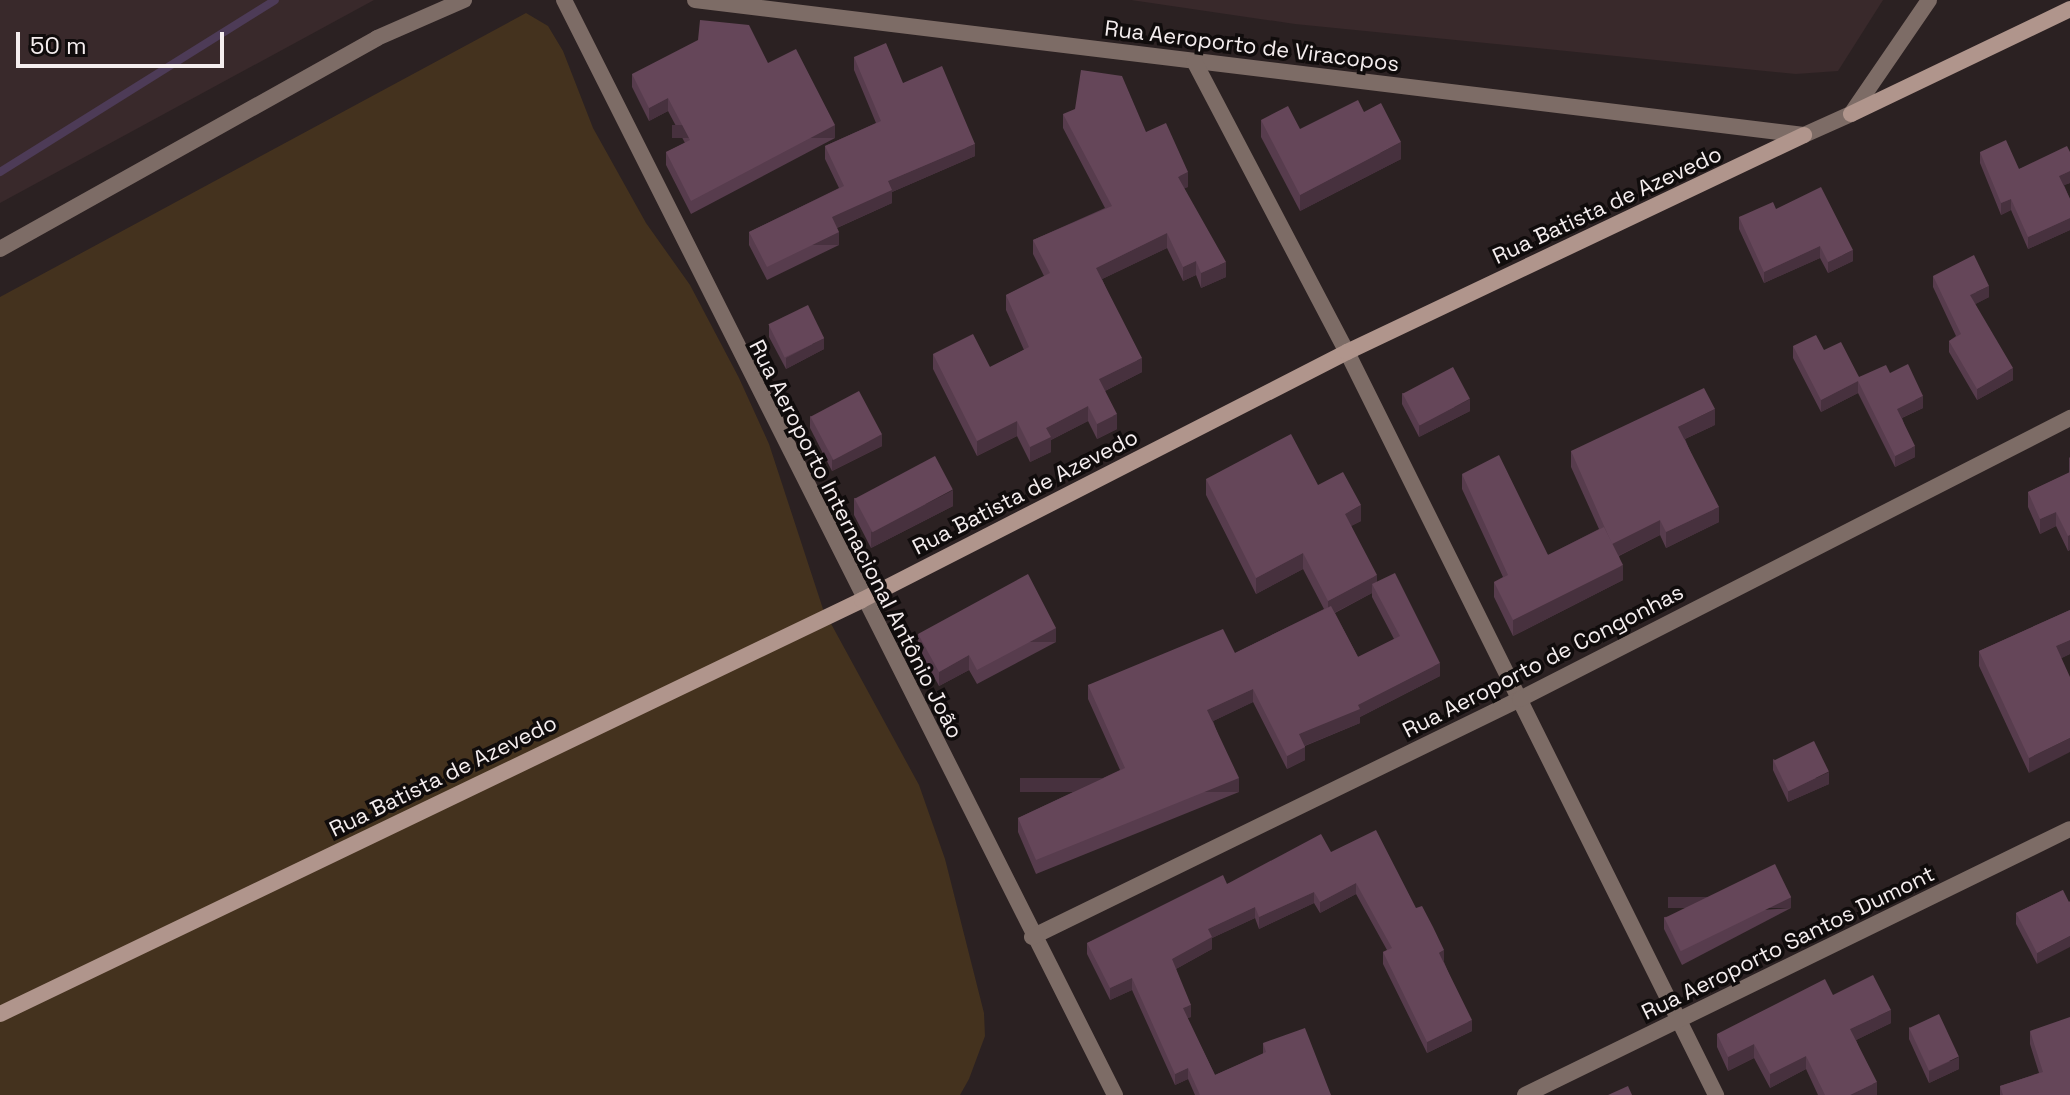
<!DOCTYPE html>
<html>
<head>
<meta charset="utf-8">
<style>
	body { margin:0 }
	#map { position:relative; width:2070px; height:1095px; overflow:hidden; background:#2b2122; font-family:"Space Grotesk",sans-serif }
	div>[style] { position:absolute }
	.built>* { inset:0; background:#39292b }
	.green>* { inset:0; background:#44321e }
	.stream>* { height:8px; margin:-4px; padding:0 4px; transform-origin:4px; border-radius:4px; background:#4d3b57 }
	.street>* { height:16px; margin:-8px; padding:0 8px; transform-origin:8px; border-radius:8px; background:#7d6c66 }
	.secondary>* { height:16px; margin:-8px; padding:0 8px; transform-origin:8px; border-radius:8px; background:#b0958c }
	.wall>* { inset:0; background:#573c4d }
	.shaded-wall>* { inset:0; background:#47313e; transform-origin:0 0 }
	.building>* { inset:0; background:#654659; transform-origin:0 0 }
	span { translate:-50% -50%; white-space:nowrap; text-align:center; line-height:1.15; -webkit-text-stroke:7px #100c0c; paint-order:stroke }
	.street-label { font-size:22px; color:#f5eeef }
	.scale { position:absolute; left:16px; top:32px; width:208px; height:36px; box-sizing:border-box; border:4px solid #f5eeef; border-top:0; padding-left:10px; font-size:24px; line-height:28px; white-space:nowrap; color:#f5eeef; -webkit-text-stroke:6px #100c0c; paint-order:stroke }
</style>
</head>
<body>
<div id="map">
	<div class="built">
		<div style="clip-path:polygon(0 0,374px 0,0 203px)"></div>
		<div style="clip-path:polygon(1131px 0,1883px 0,1838px 71px,1796px 74px,1295px 24px)"></div>
	</div>
	<div class="green">
		<div style="clip-path:polygon(526px 13px,548px 26px,563px 51px,593px 128px,646px 223px,690px 285px,739px 378px,769px 444px,823px 609px,919px 785px,945px 859px,984px 1013px,985px 1036px,969px 1079px,960px 1095px,0 1095px,0 297px)"></div>
	</div>
	<div class="stream">
		<div style="left:0;top:172px;width:324px;rotate:-32deg"></div>
	</div>
	<div class="street">
		<div style="left:564px;top:0;width:1226px;rotate:63.29deg"></div>
		<div style="left:695px;top:0;width:1117px;rotate:6.94deg"></div>
		<div style="left:1804px;top:135px;width:51px;rotate:-24.1deg"></div>
		<div style="left:1851px;top:114px;width:138px;rotate:-55.6deg"></div>
		<div style="left:1194px;top:61px;width:329px;rotate:62.3deg"></div>
		<div style="left:1347px;top:352px;width:830px;rotate:63.59deg"></div>
		<div style="left:0;top:249px;width:432px;rotate:-29.2deg"></div>
		<div style="left:377px;top:38px;width:95px;rotate:-23.6deg"></div>
		<div style="left:1032px;top:937px;width:543px;rotate:-26deg"></div>
		<div style="left:1520px;top:699px;width:618px;rotate:-27.06deg"></div>
		<div style="left:1525px;top:1095px;width:606px;rotate:-26.02deg"></div>
	</div>
	<div class="secondary">
		<div style="left:1851px;top:114px;width:243px;rotate:-25.6deg"></div>
		<div style="left:0;top:1014px;width:956px;rotate:-25.65deg"></div>
		<div style="left:862px;top:600px;width:545px;rotate:-27.08deg"></div>
		<div style="left:1347px;top:352px;width:506px;rotate:-25.4deg"></div>
	</div>
	<div class="wall">
		<div style="clip-path:polygon(854px 57px,903px 83px,975px 156px,892px 192px,892px 203px,837px 228px,839px 245px,767px 280px,749px 245px,749px 232px,839px 188px,825px 159px,825px 146px,876px 123px,854px 70px)"></div>
		<div style="clip-path:polygon(768px 63px,835px 138px,691px 214px,666px 165px,666px 152px,685px 143px,668px 111px,649px 121px,632px 87px,632px 74px)"></div>
		<div style="clip-path:polygon(1063px 114px,1146px 132px,1188px 187px,1184px 188px,1226px 277px,1201px 288px,1196px 275px,1183px 281px,1167px 248px,1102px 279px,1142px 372px,1105px 391px,1117px 429px,1097px 439px,1088px 421px,1051px 440px,1051px 452px,1030px 462px,1017px 436px,977px 456px,933px 369px,933px 354px,990px 367px,1024px 350px,1006px 310px,1006px 295px,1044px 276px,1033px 254px,1033px 240px,1105px 208px,1063px 128px)"></div>
		<div style="clip-path:polygon(1261px 120px,1300px 129px,1401px 159px,1300px 211px,1261px 137px)"></div>
		<div style="clip-path:polygon(1980px 152px,2019px 169px,2070px 152px,2070px 183px,2064px 185px,2070px 199px,2070px 230px,2028px 249px,2011px 210px,2001px 215px,1980px 163px)"></div>
		<div style="clip-path:polygon(1776px 209px,1853px 261px,1828px 273px,1820px 258px,1764px 283px,1739px 229px,1739px 217px)"></div>
		<div style="clip-path:polygon(1933px 276px,1989px 297px,1975px 304px,2013px 380px,1977px 400px,1949px 352px,1949px 341px,1956px 336px,1933px 287px)"></div>
		<div style="clip-path:polygon(769px 325px,824px 349px,786px 369px,769px 337px)"></div>
		<div style="clip-path:polygon(1793px 346px,1824px 350px,1859px 377px,1890px 373px,1923px 408px,1902px 418px,1915px 457px,1895px 467px,1858px 393px,1821px 412px,1793px 358px)"></div>
		<div style="clip-path:polygon(1402px 393px,1470px 411px,1419px 437px,1402px 404px)"></div>
		<div style="clip-path:polygon(810px 416px,882px 446px,832px 471px,810px 428px)"></div>
		<div style="clip-path:polygon(1715px 425px,1685px 439px,1719px 522px,1666px 548px,1660px 535px,1619px 556px,1623px 580px,1513px 636px,1494px 597px,1494px 582px,1503px 577px,1462px 489px,1462px 474px,1548px 555px,1599px 529px,1571px 467px,1571px 451px)"></div>
		<div style="clip-path:polygon(2070px 457px,2070px 550px,2068px 551px,2056px 526px,2040px 534px,2028px 507px,2028px 492px,2069px 473px,2069px 458px)"></div>
		<div style="clip-path:polygon(evenodd,1206px 479px,1318px 485px,1361px 521px,1351px 526px,1377px 582px,1440px 676px,1360px 717px,1360px 723px,1305px 746px,1305px 760px,1287px 769px,1253px 702px,1213px 721px,1239px 792px,1036px 874px,1018px 832px,1018px 818px,1120px 770px,1088px 699px,1088px 685px,1235px 653px,1324px 609px,1303px 569px,1256px 594px,1206px 495px,1206px 479px,1372px 593px,1372px 597px,1394px 639px,1358px 657px,1335px 613px,1372px 593px)"></div>
		<div style="clip-path:polygon(854px 498px,953px 506px,871px 548px,854px 515px)"></div>
		<div style="clip-path:polygon(2070px 610px,2070px 654px,2061px 658px,2029px 773px,1979px 666px,1979px 651px)"></div>
		<div style="clip-path:polygon(918px 634px,1056px 642px,977px 684px,969px 670px,939px 686px,918px 648px)"></div>
		<div style="clip-path:polygon(1773px 759px,1829px 784px,1788px 802px,1773px 770px)"></div>
		<div style="clip-path:polygon(1331px 852px,1444px 962px,1472px 1031px,1427px 1053px,1383px 964px,1383px 952px,1387px 950px,1356px 894px,1320px 913px,1314px 903px,1259px 929px,1255px 918px,1212px 938px,1212px 949px,1176px 969px,1191px 1017px,1187px 1018px,1215px 1075px,1263px 1054px,1263px 1043px,1331px 1095px,1195px 1095px,1188px 1079px,1175px 1085px,1132px 990px,1110px 1000px,1087px 954px,1087px 943px,1227px 884px)"></div>
		<div style="clip-path:polygon(2063px 890px,2037px 964px,2016px 924px,2016px 913px)"></div>
		<div style="clip-path:polygon(1791px 908px,1682px 965px,1664px 929px,1664px 917px)"></div>
		<div style="clip-path:polygon(1833px 995px,1891px 1023px,1856px 1040px,1877px 1095px,1818px 1095px,1806px 1069px,1770px 1088px,1754px 1058px,1728px 1071px,1717px 1047px,1717px 1034px)"></div>
		<div style="clip-path:polygon(1909px 1027px,1959px 1069px,1929px 1083px,1909px 1039px)"></div>
		<div style="clip-path:polygon(2030px 1031px,2070px 1095px,2000px 1095px,2000px 1086px,2039px 1073px,2030px 1044px)"></div>
	</div>
	<div class="shaded-wall">
		<div style="clip-path:polygon(668px 98px,668px 111px,649px 121px,649px 108px)"></div>
		<div style="left:835px;top:125px;width:13px;height:163px;rotate:90deg"></div>
		<div style="clip-path:polygon(1401px 142px,1401px 159px,1300px 211px,1300px 195px)"></div>
		<div style="clip-path:polygon(975px 144px,975px 156px,892px 192px,892px 203px,832px 230px,832px 217px,888px 181px)"></div>
		<div style="clip-path:polygon(2070px 171px,2070px 183px,2059px 187px,2059px 176px)"></div>
		<div style="clip-path:polygon(1188px 172px,1188px 187px,1178px 191px,1178px 177px)"></div>
		<div style="clip-path:polygon(2011px 199px,2011px 210px,2001px 215px,2001px 203px)"></div>
		<div style="clip-path:polygon(2070px 218px,2070px 230px,2028px 249px,2028px 237px)"></div>
		<div style="left:839px;top:232px;width:13px;height:80px;rotate:90deg"></div>
		<div style="clip-path:polygon(1167px 233px,1167px 248px,1096px 282px,1096px 268px)"></div>
		<div style="clip-path:polygon(1820px 246px,1820px 258px,1764px 283px,1764px 272px)"></div>
		<div style="clip-path:polygon(1853px 250px,1853px 261px,1828px 273px,1828px 262px)"></div>
		<div style="clip-path:polygon(1196px 261px,1196px 275px,1183px 281px,1183px 267px)"></div>
		<div style="clip-path:polygon(1226px 262px,1226px 277px,1201px 288px,1201px 273px)"></div>
		<div style="clip-path:polygon(1989px 286px,1989px 297px,1970px 307px,1970px 295px)"></div>
		<div style="clip-path:polygon(824px 338px,824px 349px,786px 369px,786px 358px)"></div>
		<div style="clip-path:polygon(1142px 358px,1142px 372px,1099px 394px,1099px 379px)"></div>
		<div style="clip-path:polygon(2013px 368px,2013px 380px,1977px 400px,1977px 389px)"></div>
		<div style="clip-path:polygon(1858px 381px,1858px 393px,1821px 412px,1821px 400px)"></div>
		<div style="clip-path:polygon(1923px 396px,1923px 408px,1897px 420px,1897px 409px)"></div>
		<div style="clip-path:polygon(1470px 399px,1470px 411px,1419px 437px,1419px 425px)"></div>
		<div style="clip-path:polygon(1088px 406px,1088px 421px,1051px 440px,1051px 452px,1030px 462px,1030px 447px,1046px 428px)"></div>
		<div style="clip-path:polygon(1715px 409px,1715px 425px,1678px 442px,1678px 427px)"></div>
		<div style="clip-path:polygon(1117px 414px,1117px 429px,1097px 439px,1097px 424px)"></div>
		<div style="clip-path:polygon(1017px 421px,1017px 436px,977px 456px,977px 441px)"></div>
		<div style="clip-path:polygon(882px 434px,882px 446px,832px 471px,832px 460px)"></div>
		<div style="clip-path:polygon(1915px 446px,1915px 457px,1895px 467px,1895px 456px)"></div>
		<div style="clip-path:polygon(953px 490px,953px 506px,871px 548px,871px 532px)"></div>
		<div style="clip-path:polygon(1361px 505px,1361px 521px,1345px 529px,1345px 514px)"></div>
		<div style="clip-path:polygon(1719px 507px,1719px 522px,1666px 548px,1666px 532px)"></div>
		<div style="clip-path:polygon(2056px 512px,2056px 526px,2040px 534px,2040px 519px)"></div>
		<div style="clip-path:polygon(1660px 520px,1660px 535px,1612px 559px,1612px 544px)"></div>
		<div style="left:2070px;top:535px;width:15px;height:2px;rotate:90deg"></div>
		<div style="clip-path:polygon(1303px 553px,1303px 569px,1256px 594px,1256px 578px)"></div>
		<div style="clip-path:polygon(1623px 565px,1623px 580px,1513px 636px,1513px 620px)"></div>
		<div style="clip-path:polygon(1377px 575px,1377px 591px,1372px 584px,1372px 593px,1328px 616px,1328px 601px)"></div>
		<div style="left:1056px;top:628px;width:14px;height:89px;rotate:90deg"></div>
		<div style="clip-path:polygon(2070px 640px,2070px 654px,2056px 661px,2056px 646px)"></div>
		<div style="clip-path:polygon(969px 655px,969px 670px,939px 686px,939px 672px)"></div>
		<div style="clip-path:polygon(1440px 663px,1440px 676px,1360px 717px,1360px 723px,1299px 748px,1299px 734px)"></div>
		<div style="clip-path:polygon(1253px 689px,1253px 702px,1207px 724px,1207px 710px)"></div>
		<div style="clip-path:polygon(2070px 738px,2070px 752px,2029px 773px,2029px 758px)"></div>
		<div style="clip-path:polygon(1305px 747px,1305px 760px,1287px 769px,1287px 756px)"></div>
		<div style="clip-path:polygon(1829px 772px,1829px 784px,1788px 802px,1788px 791px)"></div>
		<div style="left:1239px;top:778px;width:14px;height:219px;rotate:90deg"></div>
		<div style="clip-path:polygon(1356px 883px,1356px 894px,1320px 913px,1320px 902px)"></div>
		<div style="clip-path:polygon(1314px 892px,1314px 903px,1259px 929px,1259px 917px)"></div>
		<div style="left:1791px;top:897px;width:11px;height:123px;rotate:90deg"></div>
		<div style="clip-path:polygon(1255px 907px,1255px 918px,1212px 938px,1212px 949px,1172px 971px,1172px 959px,1208px 929px)"></div>
		<div style="clip-path:polygon(2070px 936px,2070px 947px,2037px 964px,2037px 953px)"></div>
		<div style="clip-path:polygon(1444px 950px,1444px 962px,1439px 964px,1439px 953px)"></div>
		<div style="clip-path:polygon(1132px 978px,1132px 990px,1110px 1000px,1110px 988px)"></div>
		<div style="clip-path:polygon(1191px 1005px,1191px 1017px,1183px 1020px,1183px 1008px)"></div>
		<div style="clip-path:polygon(1891px 1010px,1891px 1023px,1850px 1043px,1850px 1029px)"></div>
		<div style="clip-path:polygon(1472px 1020px,1472px 1031px,1427px 1053px,1427px 1042px)"></div>
		<div style="clip-path:polygon(1754px 1044px,1754px 1058px,1728px 1071px,1728px 1057px)"></div>
		<div style="clip-path:polygon(1806px 1056px,1806px 1069px,1770px 1088px,1770px 1074px)"></div>
		<div style="clip-path:polygon(1959px 1057px,1959px 1069px,1929px 1083px,1929px 1071px)"></div>
		<div style="clip-path:polygon(1188px 1068px,1188px 1079px,1175px 1085px,1175px 1074px)"></div>
		<div style="clip-path:polygon(1877px 1082px,1877px 1095px,1850px 1095px)"></div>
	</div>
	<div class="building">
		<div style="clip-path:polygon(700px 20px,749px 25px,768px 63px,796px 49px,835px 125px,691px 201px,666px 152px,690px 140px,668px 98px,649px 108px,632px 74px,698px 40px)"></div>
		<div style="clip-path:polygon(886px 43px,903px 83px,942px 66px,975px 144px,888px 181px,892px 190px,832px 217px,839px 232px,767px 267px,749px 232px,844px 186px,825px 146px,881px 121px,854px 57px)"></div>
		<div style="clip-path:polygon(1081px 70px,1122px 76px,1146px 132px,1166px 123px,1188px 172px,1178px 177px,1226px 262px,1201px 273px,1196px 261px,1183px 267px,1167px 233px,1096px 268px,1142px 358px,1099px 379px,1117px 414px,1097px 424px,1088px 406px,1046px 428px,1051px 437px,1030px 447px,1017px 421px,977px 441px,933px 354px,973px 334px,990px 367px,1029px 347px,1006px 295px,1050px 273px,1033px 240px,1112px 206px,1063px 114px,1075px 109px)"></div>
		<div style="clip-path:polygon(1358px 100px,1364px 112px,1381px 103px,1401px 142px,1300px 195px,1261px 120px,1288px 106px,1300px 129px)"></div>
		<div style="clip-path:polygon(2006px 140px,2019px 169px,2067px 146px,2070px 152px,2070px 171px,2059px 176px,2070px 199px,2070px 218px,2028px 237px,2011px 199px,2001px 203px,1980px 152px)"></div>
		<div style="clip-path:polygon(1821px 187px,1853px 250px,1828px 262px,1820px 246px,1764px 272px,1739px 217px,1773px 202px,1776px 209px)"></div>
		<div style="clip-path:polygon(1974px 255px,1989px 286px,1970px 295px,2013px 368px,1977px 389px,1949px 341px,1961px 334px,1933px 276px)"></div>
		<div style="left:808px;top:305px;width:37px;height:44px;rotate:64deg"></div>
		<div style="clip-path:polygon(1816px 335px,1824px 350px,1841px 342px,1859px 377px,1886px 365px,1890px 373px,1908px 364px,1923px 396px,1897px 409px,1915px 446px,1895px 456px,1858px 381px,1821px 400px,1793px 346px)"></div>
		<div style="left:1453px;top:367px;width:36px;height:57px;rotate:62deg"></div>
		<div style="clip-path:polygon(1704px 388px,1715px 409px,1678px 427px,1719px 507px,1666px 532px,1660px 520px,1612px 544px,1571px 451px)"></div>
		<div style="left:859px;top:391px;width:49px;height:55px;rotate:62deg"></div>
		<div style="clip-path:polygon(1291px 434px,1318px 485px,1343px 472px,1361px 505px,1345px 514px,1377px 575px,1328px 601px,1303px 553px,1256px 578px,1206px 479px)"></div>
		<div style="clip-path:polygon(1499px 455px,1548px 555px,1604px 527px,1623px 565px,1513px 620px,1494px 582px,1508px 575px,1462px 474px)"></div>
		<div style="left:935px;top:456px;width:38px;height:91px;rotate:62deg"></div>
		<div style="clip-path:polygon(2070px 472px,2070px 535px,2068px 536px,2056px 512px,2040px 519px,2028px 492px)"></div>
		<div style="clip-path:polygon(1395px 573px,1440px 663px,1358px 705px,1360px 709px,1299px 734px,1305px 747px,1287px 756px,1253px 689px,1207px 710px,1239px 778px,1036px 860px,1018px 818px,1125px 768px,1088px 685px,1223px 629px,1235px 653px,1331px 606px,1358px 657px,1400px 636px,1372px 584px)"></div>
		<div style="clip-path:polygon(1028px 574px,1056px 628px,977px 670px,969px 655px,939px 672px,918px 634px)"></div>
		<div style="clip-path:polygon(2070px 610px,2070px 640px,2056px 646px,2070px 677px,2070px 738px,2029px 758px,1979px 651px)"></div>
		<div style="left:1814px;top:741px;width:34px;height:45px;rotate:64deg"></div>
		<div style="clip-path:polygon(1376px 830px,1416px 908px,1422px 906px,1433px 927px,1444px 950px,1439px 953px,1472px 1020px,1427px 1042px,1383px 952px,1392px 948px,1356px 883px,1320px 902px,1314px 892px,1259px 917px,1255px 907px,1208px 929px,1212px 937px,1172px 959px,1191px 1005px,1183px 1008px,1215px 1075px,1266px 1052px,1263px 1043px,1305px 1028px,1331px 1095px,1200px 1095px,1188px 1068px,1175px 1074px,1132px 978px,1110px 988px,1087px 943px,1223px 875px,1227px 884px,1321px 834px,1331px 852px)"></div>
		<div style="left:1775px;top:864px;width:37px;height:123px;rotate:64deg"></div>
		<div style="clip-path:polygon(2063px 890px,2069px 902px,2070px 901px,2070px 936px,2037px 953px,2016px 913px)"></div>
		<div style="clip-path:polygon(1873px 975px,1891px 1010px,1850px 1029px,1877px 1082px,1850px 1095px,1825px 1095px,1806px 1056px,1770px 1074px,1754px 1044px,1728px 1057px,1717px 1034px,1825px 979px,1833px 995px)"></div>
		<div style="left:1939px;top:1014px;width:47px;height:33px;rotate:65deg"></div>
		<div style="clip-path:polygon(2070px 1017px,2070px 1095px,2003px 1095px,2000px 1086px,2043px 1072px,2030px 1031px)"></div>
		<div style="clip-path:polygon(1628px 1086px,1632px 1095px,1608px 1095px)"></div>
	</div>
	<div class="street-label">
		<span style="left:1252px;top:46px;rotate:7deg">Rua Aeroporto de Viracopos</span>
		<span style="left:1607px;top:205px;rotate:-25deg">Rua Batista de Azevedo</span>
		<span style="left:1025px;top:492px;rotate:-27deg">Rua Batista de Azevedo</span>
		<span style="left:856px;top:539px;rotate:63deg">Rua Aeroporto Internacional Antônio João</span>
		<span style="left:1543px;top:661px;rotate:-27deg">Rua Aeroporto de Congonhas</span>
		<span style="left:443px;top:776px;rotate:-26deg">Rua Batista de Azevedo</span>
		<span style="left:1788px;top:943px;rotate:-26deg">Rua Aeroporto Santos Dumont</span>
	</div>
	<div class="scale">50 m</div>
</div>
</body>
</html>
